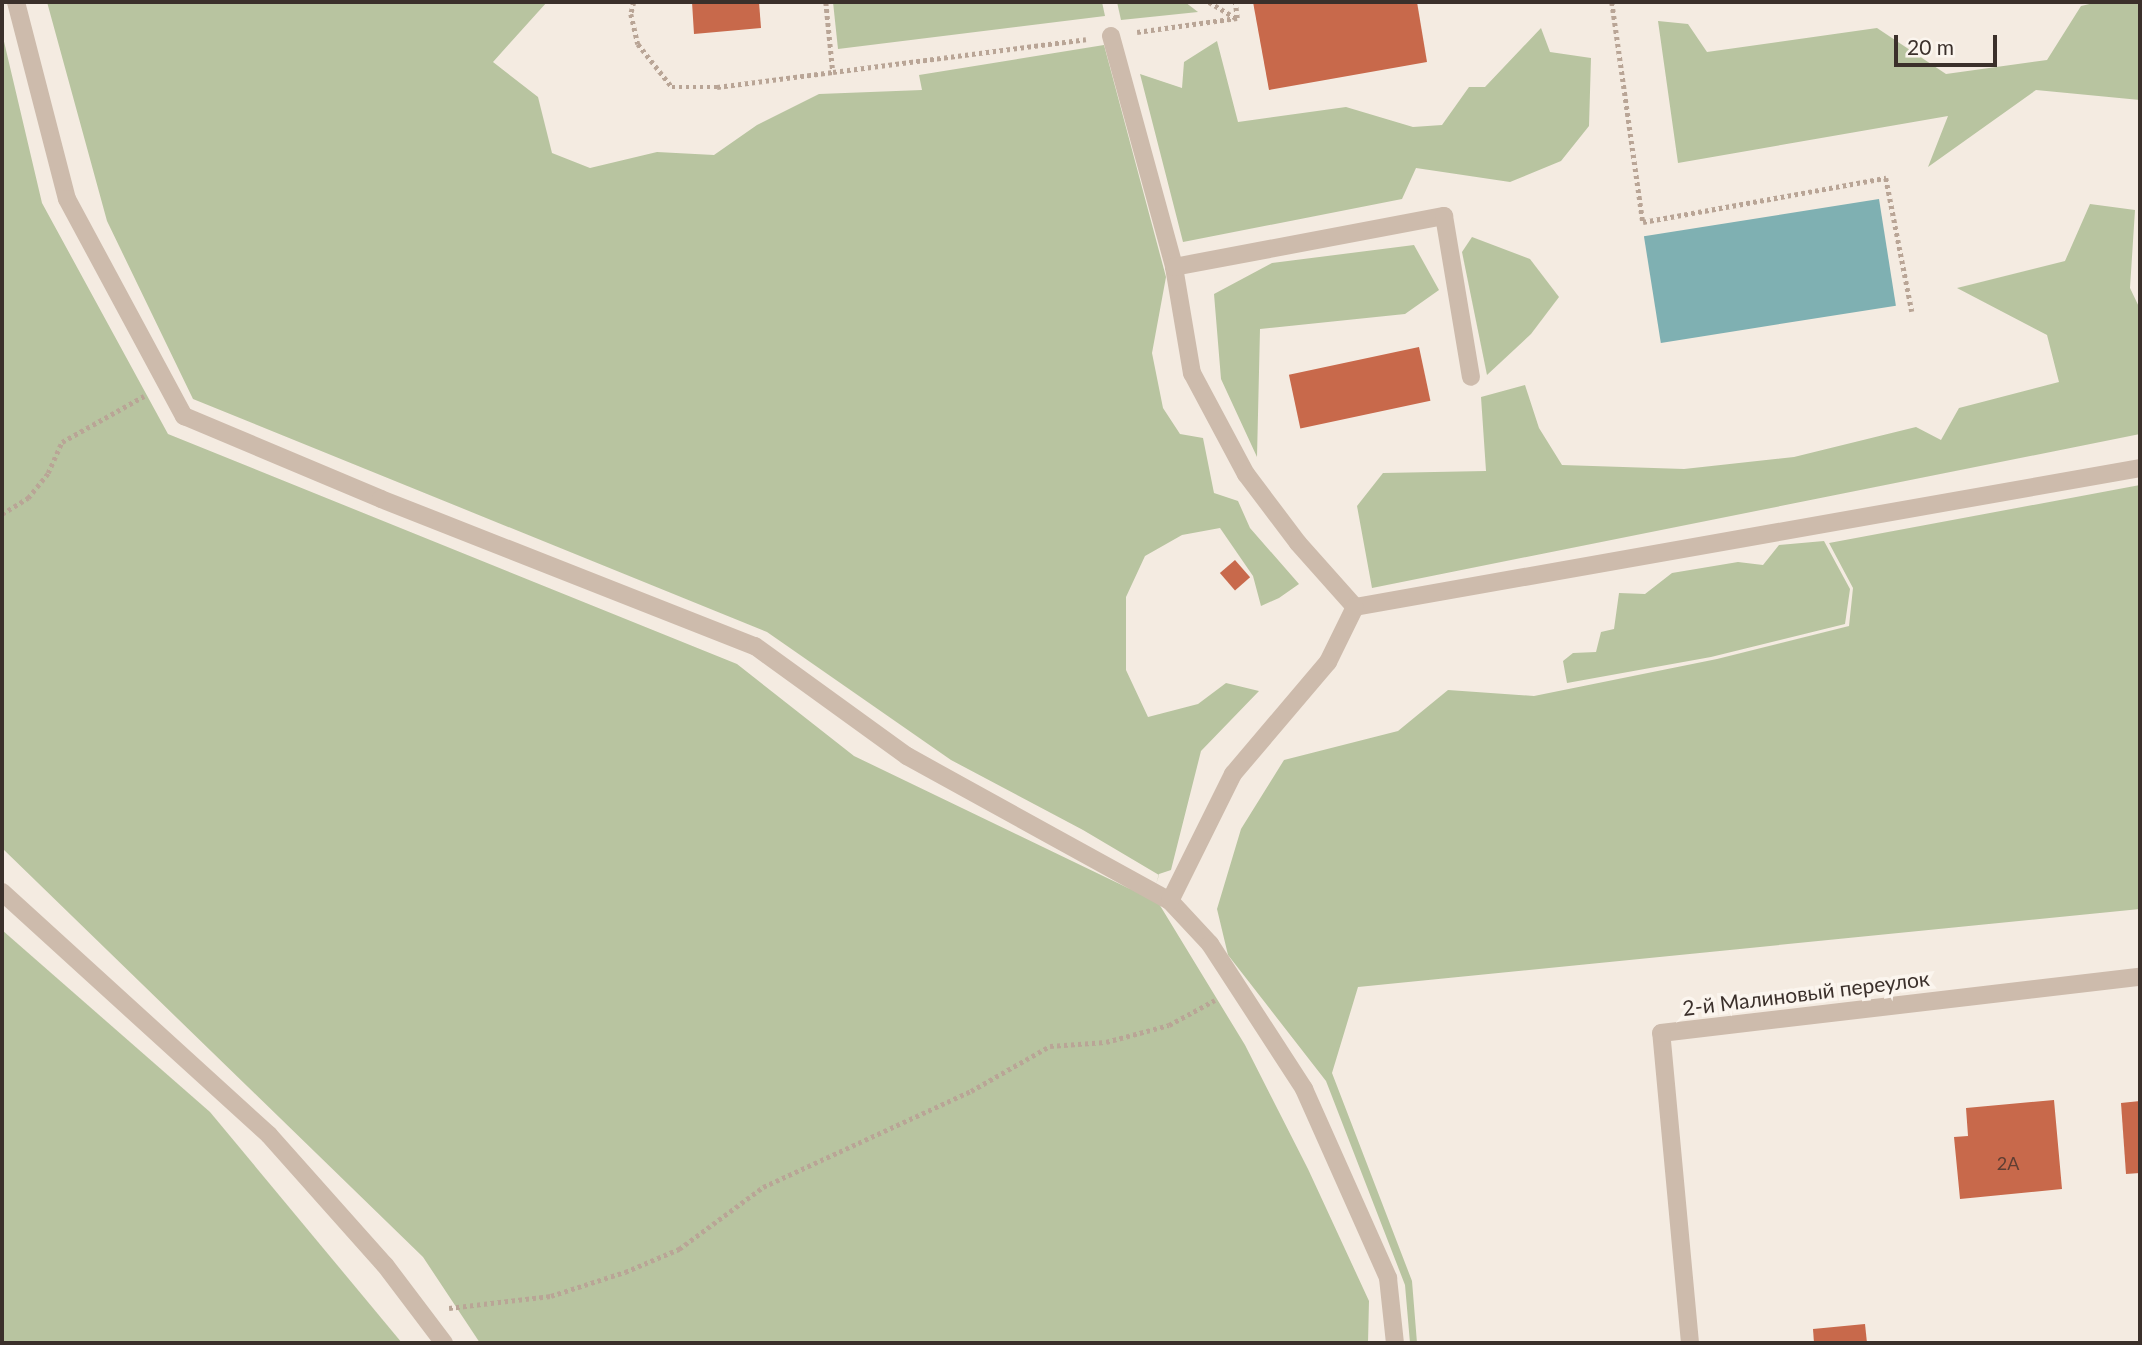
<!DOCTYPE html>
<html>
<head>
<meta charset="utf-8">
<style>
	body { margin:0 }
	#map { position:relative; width:2142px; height:1345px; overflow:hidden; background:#f4ebe1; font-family:Lato,sans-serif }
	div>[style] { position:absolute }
	.green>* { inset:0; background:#b8c4a0 }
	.water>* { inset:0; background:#7fb0b2; transform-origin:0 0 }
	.building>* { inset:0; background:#c8694b; transform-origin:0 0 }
	.path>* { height:4.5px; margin-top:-2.25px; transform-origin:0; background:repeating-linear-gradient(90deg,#b9a596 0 3.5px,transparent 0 7px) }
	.minor>* { height:18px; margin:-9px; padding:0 9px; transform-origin:9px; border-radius:9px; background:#cdbbac }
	span { translate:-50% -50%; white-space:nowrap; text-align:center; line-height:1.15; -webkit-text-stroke:7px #fbf5ee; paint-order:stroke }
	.number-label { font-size:18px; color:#5e3e33 }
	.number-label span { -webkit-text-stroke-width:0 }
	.street-label { font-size:21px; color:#3b302b }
	.frame { position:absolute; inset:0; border:4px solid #3b302b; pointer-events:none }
	.scale { position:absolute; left:1894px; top:35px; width:103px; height:32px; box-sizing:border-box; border:4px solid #3b302b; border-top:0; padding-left:9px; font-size:21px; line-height:24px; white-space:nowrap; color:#3b302b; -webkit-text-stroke:5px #fbf5ee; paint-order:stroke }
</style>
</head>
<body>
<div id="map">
	<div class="green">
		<div style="clip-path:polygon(47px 2px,547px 2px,493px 62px,538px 97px,552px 153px,590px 168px,657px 152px,714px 155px,757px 125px,819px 94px,922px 90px,919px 75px,1104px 45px,1166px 277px,1152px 353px,1163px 408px,1180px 434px,1203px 438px,1214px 493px,1238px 501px,1250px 528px,1299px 584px,1279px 598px,1261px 606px,1253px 576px,1220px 528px,1182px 535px,1145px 556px,1126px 597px,1126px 670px,1148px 717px,1198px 704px,1226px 683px,1259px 691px,1201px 751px,1171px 870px,1159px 874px,1153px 894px,1245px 1045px,1308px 1169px,1369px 1301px,1368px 1343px,480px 1343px,423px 1257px,2px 848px,2px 33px,42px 203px,168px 434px,737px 664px,854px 756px,1128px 888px,1152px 896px,1159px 875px,1083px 830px,951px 760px,767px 632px,193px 399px,107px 221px)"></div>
		<div style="clip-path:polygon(833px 2px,1102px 2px,1105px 16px,838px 49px)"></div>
		<div style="clip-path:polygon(1117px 2px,1185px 2px,1198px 12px,1121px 20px)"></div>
		<div style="clip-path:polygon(2098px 2px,2140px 2px,2140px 100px,2036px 90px,1928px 167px,1948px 116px,1678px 163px,1658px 21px,1688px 24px,1707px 52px,1877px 28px,1946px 74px,2047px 60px,2081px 6px)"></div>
		<div style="clip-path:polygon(1541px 28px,1550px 52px,1591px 58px,1589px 126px,1561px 161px,1510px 182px,1416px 168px,1402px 199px,1183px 242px,1140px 74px,1182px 88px,1184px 62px,1217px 41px,1238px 122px,1346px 107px,1413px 127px,1442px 125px,1469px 87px,1485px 87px)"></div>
		<div style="clip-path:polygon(2090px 204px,2135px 210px,2130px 288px,2140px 309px,2140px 434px,1372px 588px,1357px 506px,1383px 473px,1486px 471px,1481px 397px,1525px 385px,1539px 428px,1562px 465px,1684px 469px,1794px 457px,1916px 427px,1941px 440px,1959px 408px,2059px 382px,2047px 335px,1957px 288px,2065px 261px)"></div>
		<div style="clip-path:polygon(1472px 237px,1530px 259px,1559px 297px,1531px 334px,1487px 375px,1462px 252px)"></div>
		<div style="clip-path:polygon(1414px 245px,1439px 290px,1405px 314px,1260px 329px,1257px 457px,1221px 379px,1214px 294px,1272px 263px)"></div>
		<div style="clip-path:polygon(2140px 485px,2140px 909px,1358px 987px,1332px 1073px,1412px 1281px,1417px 1343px,1410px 1343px,1405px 1285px,1326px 1081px,1228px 955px,1217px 909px,1241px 829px,1284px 760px,1398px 731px,1448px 690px,1534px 696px,1717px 659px,1849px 626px,1853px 588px,1829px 543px)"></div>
		<div style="clip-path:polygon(1824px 541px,1850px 589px,1845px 624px,1711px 657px,1567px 683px,1563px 661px,1573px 653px,1596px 652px,1601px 632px,1614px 629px,1619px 593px,1645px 594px,1672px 573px,1738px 562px,1763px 565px,1779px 545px)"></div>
		<div style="clip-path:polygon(2px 930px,210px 1112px,402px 1343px,2px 1343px)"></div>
	</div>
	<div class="water">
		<div style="left:1879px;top:199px;width:108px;height:238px;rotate:81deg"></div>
	</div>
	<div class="building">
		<div style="clip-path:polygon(692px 2px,759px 2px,761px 28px,694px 34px)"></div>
		<div style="clip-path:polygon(1253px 2px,1417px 2px,1427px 62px,1269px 90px)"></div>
		<div style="left:1419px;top:347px;width:55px;height:133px;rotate:78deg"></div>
		<div style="left:1235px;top:560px;width:23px;height:20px;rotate:49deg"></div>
		<div style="clip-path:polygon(2054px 1100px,2062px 1189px,1960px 1199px,1954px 1137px,1968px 1136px,1966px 1108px)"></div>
		<div style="clip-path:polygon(2140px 1101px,2140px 1173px,2126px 1174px,2121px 1103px)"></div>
		<div style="clip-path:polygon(1865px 1324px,1867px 1343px,1814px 1343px,1813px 1329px)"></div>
	</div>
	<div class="path">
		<div style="left:634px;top:2px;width:12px;rotate:104deg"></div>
		<div style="left:631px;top:14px;width:31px;rotate:77deg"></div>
		<div style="left:638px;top:44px;width:55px;rotate:51.7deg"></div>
		<div style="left:672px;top:87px;width:45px"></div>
		<div style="left:717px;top:87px;width:117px;rotate:-7.4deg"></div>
		<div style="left:826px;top:2px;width:70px;rotate:84.3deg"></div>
		<div style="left:833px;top:72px;width:255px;rotate:-7.4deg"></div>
		<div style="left:1209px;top:2px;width:31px;rotate:31deg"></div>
		<div style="left:1612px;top:2px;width:222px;rotate:82deg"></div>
		<div style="left:1643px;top:222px;width:247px;rotate:-10.3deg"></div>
		<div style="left:1886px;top:178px;width:136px;rotate:79deg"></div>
		<div style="left:1137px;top:32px;width:101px;rotate:-8deg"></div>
		<div style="left:1237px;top:18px;width:16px;rotate:-97deg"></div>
		<div style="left:2px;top:514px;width:31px;rotate:-32deg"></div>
		<div style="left:28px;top:498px;width:32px;rotate:-51deg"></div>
		<div style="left:48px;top:473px;width:34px;rotate:-66deg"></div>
		<div style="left:62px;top:442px;width:94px;rotate:-29.3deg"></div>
		<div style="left:449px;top:1308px;width:103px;rotate:-6.7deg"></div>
		<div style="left:551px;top:1296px;width:78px;rotate:-18deg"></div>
		<div style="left:625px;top:1272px;width:59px;rotate:-23.1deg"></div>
		<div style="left:679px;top:1249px;width:104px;rotate:-36.4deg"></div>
		<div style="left:763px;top:1187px;width:229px;rotate:-24.8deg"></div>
		<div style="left:971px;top:1091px;width:91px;rotate:-29.7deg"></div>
		<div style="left:1050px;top:1046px;width:56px;rotate:-4.1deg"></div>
		<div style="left:1106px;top:1042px;width:65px;rotate:-15.1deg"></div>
		<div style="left:1169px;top:1025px;width:52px;rotate:-28.5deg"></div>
	</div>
	<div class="minor">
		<div style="left:16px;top:2px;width:203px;rotate:75.5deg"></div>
		<div style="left:67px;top:199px;width:247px;rotate:61.7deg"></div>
		<div style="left:184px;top:416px;width:214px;rotate:22.8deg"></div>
		<div style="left:381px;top:499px;width:402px;rotate:21.5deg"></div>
		<div style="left:755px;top:646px;width:188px;rotate:35.9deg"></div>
		<div style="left:907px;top:756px;width:300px;rotate:28.9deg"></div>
		<div style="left:1170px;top:901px;width:59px;rotate:47.1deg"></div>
		<div style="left:1210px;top:944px;width:173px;rotate:57deg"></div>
		<div style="left:1304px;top:1089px;width:207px;rotate:66deg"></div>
		<div style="left:1388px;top:1278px;width:65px;rotate:83.9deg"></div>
		<div style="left:1111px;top:36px;width:239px;rotate:74.7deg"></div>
		<div style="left:1174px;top:267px;width:108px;rotate:80.4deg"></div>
		<div style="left:1192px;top:373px;width:115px;rotate:61.9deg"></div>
		<div style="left:1246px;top:474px;width:86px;rotate:53deg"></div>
		<div style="left:1298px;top:543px;width:86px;rotate:48.3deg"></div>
		<div style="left:1174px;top:267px;width:275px;rotate:-10.7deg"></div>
		<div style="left:1444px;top:216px;width:163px;rotate:80.5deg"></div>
		<div style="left:1355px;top:607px;width:797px;rotate:-10.04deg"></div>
		<div style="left:2px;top:892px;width:361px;rotate:42.3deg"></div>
		<div style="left:269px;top:1135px;width:174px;rotate:48.3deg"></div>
		<div style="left:385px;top:1265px;width:98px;rotate:52.9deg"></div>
		<div style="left:1170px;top:901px;width:142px;rotate:-63.6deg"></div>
		<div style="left:1233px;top:774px;width:147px;rotate:-49.7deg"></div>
		<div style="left:1328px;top:662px;width:61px;rotate:-63.9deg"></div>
		<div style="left:1690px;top:1343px;width:311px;rotate:-95.3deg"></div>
		<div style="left:1661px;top:1033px;width:482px;rotate:-6.7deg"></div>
	</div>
	<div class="number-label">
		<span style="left:2008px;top:1163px">2А</span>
	</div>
	<div class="street-label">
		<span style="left:1806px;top:993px;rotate:-7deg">2-й Малиновый переулок</span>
	</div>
	<div class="frame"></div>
	<div class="scale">20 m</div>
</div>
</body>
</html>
